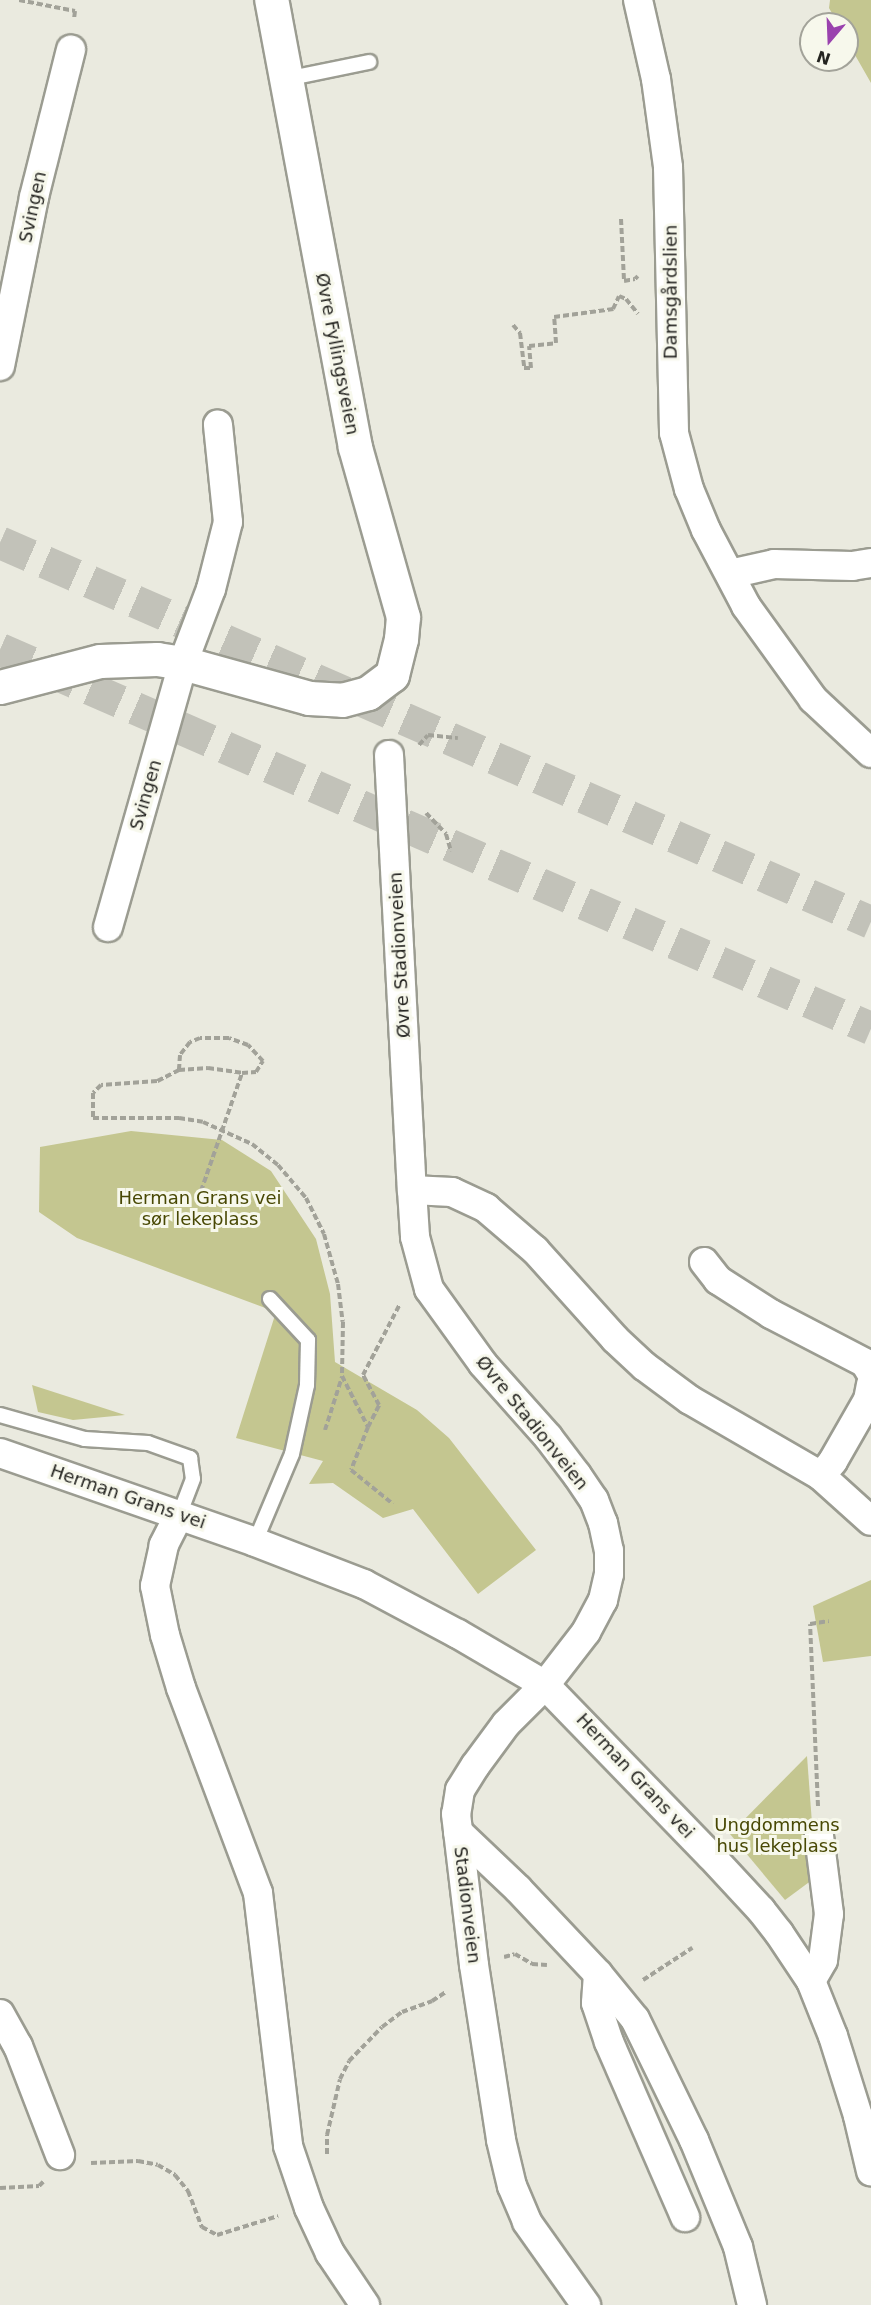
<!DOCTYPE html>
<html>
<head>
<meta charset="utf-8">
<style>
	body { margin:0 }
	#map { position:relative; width:871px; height:2305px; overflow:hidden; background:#eaeadf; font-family:"DejaVu Sans",sans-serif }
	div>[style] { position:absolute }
	.green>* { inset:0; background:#c4c690 }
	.highway-tunnel>* { height:33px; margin-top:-16.5px; transform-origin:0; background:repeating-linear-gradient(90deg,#c2c2b9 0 33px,transparent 0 49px) }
	.path>* { height:4px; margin-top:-2px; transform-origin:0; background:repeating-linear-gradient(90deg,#a2a299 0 6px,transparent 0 9px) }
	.roads { filter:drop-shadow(2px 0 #9b9c91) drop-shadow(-2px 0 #9b9c91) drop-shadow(0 2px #9b9c91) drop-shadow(0 -2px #9b9c91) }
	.lane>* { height:14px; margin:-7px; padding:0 7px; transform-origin:7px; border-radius:7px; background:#fff }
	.street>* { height:28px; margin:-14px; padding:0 14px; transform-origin:14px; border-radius:14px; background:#fff }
	.secondary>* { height:33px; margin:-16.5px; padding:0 16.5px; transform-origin:16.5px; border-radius:16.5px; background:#fff }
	span { translate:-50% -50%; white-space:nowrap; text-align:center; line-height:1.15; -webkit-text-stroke:6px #f7f8ec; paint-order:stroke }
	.street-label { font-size:18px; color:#242420 }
	.park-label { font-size:18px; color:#484804 }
	.north { position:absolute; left:799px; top:12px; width:60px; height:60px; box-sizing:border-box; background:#f7f8ec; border:2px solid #a3a39a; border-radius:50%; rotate:199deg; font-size:16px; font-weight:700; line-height:24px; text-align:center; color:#242420 }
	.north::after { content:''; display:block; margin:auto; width:21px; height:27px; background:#9a42ae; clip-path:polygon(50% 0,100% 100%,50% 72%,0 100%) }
</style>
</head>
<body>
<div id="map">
	<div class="green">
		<div style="clip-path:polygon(830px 0,871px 0,871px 83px,847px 41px,847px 24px,838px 24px,829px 8px)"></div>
		<div style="clip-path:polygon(131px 1131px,222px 1140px,271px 1171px,316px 1239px,330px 1294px,335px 1362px,417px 1410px,449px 1438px,536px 1550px,478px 1594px,413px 1509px,383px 1518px,333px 1483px,309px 1484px,323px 1461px,236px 1438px,276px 1312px,77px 1238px,39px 1212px,40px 1147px)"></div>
		<div style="clip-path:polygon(32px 1385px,125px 1415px,73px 1420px,38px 1412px)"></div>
		<div style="clip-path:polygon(871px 1580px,871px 1656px,823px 1662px,813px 1606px)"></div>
		<div style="clip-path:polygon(807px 1756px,816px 1877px,785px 1900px,730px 1834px)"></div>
	</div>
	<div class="highway-tunnel">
		<div style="left:0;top:542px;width:950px;rotate:23.57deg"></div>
		<div style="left:0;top:649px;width:950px;rotate:23.52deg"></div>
	</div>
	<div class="path">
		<div style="left:19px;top:0;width:57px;rotate:11.1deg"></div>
		<div style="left:75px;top:11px;width:8px;rotate:97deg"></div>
		<div style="left:621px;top:219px;width:62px;rotate:87.2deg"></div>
		<div style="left:624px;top:281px;width:11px;rotate:-10deg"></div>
		<div style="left:635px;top:279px;width:4px;rotate:-45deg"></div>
		<div style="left:513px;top:325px;width:11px;rotate:49deg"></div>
		<div style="left:520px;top:333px;width:35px;rotate:83deg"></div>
		<div style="left:524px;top:368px;width:7px"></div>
		<div style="left:531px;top:368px;width:22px;rotate:-95deg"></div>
		<div style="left:529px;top:346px;width:27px;rotate:-6deg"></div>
		<div style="left:556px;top:343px;width:26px;rotate:-94deg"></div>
		<div style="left:554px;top:317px;width:60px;rotate:-7.7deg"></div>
		<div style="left:613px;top:309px;width:14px;rotate:-65deg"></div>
		<div style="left:619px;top:296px;width:8px;rotate:23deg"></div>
		<div style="left:626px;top:299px;width:19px;rotate:51deg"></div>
		<div style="left:419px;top:745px;width:13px;rotate:-48deg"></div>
		<div style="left:428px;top:735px;width:30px;rotate:6deg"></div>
		<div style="left:426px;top:813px;width:29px;rotate:46deg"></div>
		<div style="left:446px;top:834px;width:18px;rotate:74deg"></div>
		<div style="left:179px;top:1070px;width:25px;rotate:153deg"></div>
		<div style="left:157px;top:1081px;width:56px;rotate:175.9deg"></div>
		<div style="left:101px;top:1085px;width:11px;rotate:135deg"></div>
		<div style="left:93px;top:1093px;width:25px;rotate:90deg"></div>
		<div style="left:93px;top:1118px;width:86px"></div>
		<div style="left:179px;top:1118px;width:24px;rotate:9deg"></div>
		<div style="left:203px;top:1122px;width:54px;rotate:24.2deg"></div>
		<div style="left:252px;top:1144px;width:33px;rotate:39deg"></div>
		<div style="left:278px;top:1165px;width:43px;rotate:49.7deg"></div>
		<div style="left:306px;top:1198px;width:40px;rotate:63.4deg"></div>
		<div style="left:324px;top:1234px;width:52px;rotate:74.4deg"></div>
		<div style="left:338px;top:1284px;width:38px;rotate:83deg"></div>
		<div style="left:343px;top:1322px;width:54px;rotate:91.1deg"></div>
		<div style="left:342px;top:1376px;width:57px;rotate:63deg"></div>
		<div style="left:368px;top:1427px;width:25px;rotate:-63deg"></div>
		<div style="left:379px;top:1405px;width:34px;rotate:-118deg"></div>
		<div style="left:363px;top:1375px;width:80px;rotate:-62.5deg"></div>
		<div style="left:201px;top:1191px;width:125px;rotate:-70.8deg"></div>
		<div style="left:242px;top:1073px;width:14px;rotate:-4deg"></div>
		<div style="left:256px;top:1072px;width:13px;rotate:-58deg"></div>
		<div style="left:263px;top:1061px;width:22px;rotate:-133deg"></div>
		<div style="left:248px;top:1045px;width:20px;rotate:-160deg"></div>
		<div style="left:229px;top:1038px;width:29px;rotate:180deg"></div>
		<div style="left:200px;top:1038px;width:11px;rotate:158deg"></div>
		<div style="left:190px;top:1042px;width:16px;rotate:128deg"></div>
		<div style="left:180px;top:1055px;width:15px;rotate:94deg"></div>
		<div style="left:179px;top:1070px;width:29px;rotate:-4deg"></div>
		<div style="left:208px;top:1068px;width:34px;rotate:8deg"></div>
		<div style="left:368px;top:1427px;width:46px;rotate:111.6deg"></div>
		<div style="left:351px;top:1470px;width:54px;rotate:39deg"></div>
		<div style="left:325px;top:1430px;width:56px;rotate:-72.2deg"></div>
		<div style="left:818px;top:1806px;width:182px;rotate:-92.5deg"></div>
		<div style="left:810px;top:1624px;width:19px;rotate:-9deg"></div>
		<div style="left:504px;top:1957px;width:11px;rotate:-15deg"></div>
		<div style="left:515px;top:1954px;width:20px;rotate:30deg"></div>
		<div style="left:532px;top:1964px;width:15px;rotate:4deg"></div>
		<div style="left:643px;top:1980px;width:59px;rotate:-33.1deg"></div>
		<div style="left:327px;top:2154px;width:19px;rotate:-90deg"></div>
		<div style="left:327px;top:2135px;width:57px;rotate:-76.9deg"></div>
		<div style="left:340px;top:2079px;width:20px;rotate:-63deg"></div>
		<div style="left:349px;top:2061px;width:47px;rotate:-45.9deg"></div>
		<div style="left:382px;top:2027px;width:25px;rotate:-37deg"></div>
		<div style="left:402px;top:2012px;width:32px;rotate:-20deg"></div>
		<div style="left:432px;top:2001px;width:17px;rotate:-33deg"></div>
		<div style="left:91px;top:2163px;width:47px;rotate:-2.4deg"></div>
		<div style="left:138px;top:2161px;width:20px;rotate:11deg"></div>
		<div style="left:158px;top:2165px;width:20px;rotate:30deg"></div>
		<div style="left:175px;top:2175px;width:21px;rotate:51deg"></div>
		<div style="left:188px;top:2191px;width:39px;rotate:69deg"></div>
		<div style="left:202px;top:2227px;width:17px;rotate:28deg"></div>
		<div style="left:217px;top:2235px;width:64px;rotate:-17.3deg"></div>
		<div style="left:0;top:2188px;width:39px;rotate:-3deg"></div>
		<div style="left:39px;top:2186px;width:6px;rotate:-45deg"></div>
	</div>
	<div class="roads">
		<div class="lane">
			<div style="left:286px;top:79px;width:85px;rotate:-11.6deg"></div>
			<div style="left:0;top:1415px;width:88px;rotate:15.8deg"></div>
			<div style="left:85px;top:1439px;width:63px;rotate:3.6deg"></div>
			<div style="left:148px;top:1443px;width:45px;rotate:19.7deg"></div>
			<div style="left:190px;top:1458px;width:21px;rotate:82deg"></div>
			<div style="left:193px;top:1479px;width:39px;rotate:111deg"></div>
			<div style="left:255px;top:1542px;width:95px;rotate:-67.2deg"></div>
			<div style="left:292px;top:1454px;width:71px;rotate:-77.7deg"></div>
			<div style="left:307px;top:1385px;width:45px;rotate:-88.7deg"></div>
			<div style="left:308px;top:1340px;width:56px;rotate:-132.8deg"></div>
		</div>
		<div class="street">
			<div style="left:638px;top:0;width:81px;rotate:77.2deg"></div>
			<div style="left:656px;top:79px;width:89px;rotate:82.2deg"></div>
			<div style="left:668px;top:167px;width:266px;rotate:88.7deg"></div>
			<div style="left:674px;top:433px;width:58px;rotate:75deg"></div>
			<div style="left:689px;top:489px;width:44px;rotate:67.5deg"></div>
			<div style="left:706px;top:530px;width:86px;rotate:62.2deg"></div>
			<div style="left:746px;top:606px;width:115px;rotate:54.2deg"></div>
			<div style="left:813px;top:699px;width:79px;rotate:43deg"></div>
			<div style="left:0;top:366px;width:172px;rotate:-78.6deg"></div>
			<div style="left:34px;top:197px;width:152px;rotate:-75.9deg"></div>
			<div style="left:730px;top:574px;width:45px;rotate:-12.8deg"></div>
			<div style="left:774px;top:564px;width:78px;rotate:1.5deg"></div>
			<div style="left:852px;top:566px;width:19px;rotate:-9deg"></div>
			<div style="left:389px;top:755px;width:436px;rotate:87deg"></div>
			<div style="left:412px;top:1190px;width:40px;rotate:2.9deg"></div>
			<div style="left:452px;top:1192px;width:38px;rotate:25deg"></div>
			<div style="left:486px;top:1208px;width:65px;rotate:40.6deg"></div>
			<div style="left:535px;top:1250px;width:120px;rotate:48deg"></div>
			<div style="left:615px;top:1339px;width:40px;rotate:43deg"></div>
			<div style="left:644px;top:1366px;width:57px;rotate:36.5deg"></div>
			<div style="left:690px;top:1400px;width:151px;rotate:30.1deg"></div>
			<div style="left:821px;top:1476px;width:67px;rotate:42deg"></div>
			<div style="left:108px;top:927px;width:274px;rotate:-74.1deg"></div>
			<div style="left:183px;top:663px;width:79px;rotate:-69.3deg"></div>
			<div style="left:211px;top:589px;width:69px;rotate:-75.8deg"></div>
			<div style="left:228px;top:522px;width:98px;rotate:-95.9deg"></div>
			<div style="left:412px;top:1190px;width:47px;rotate:86.3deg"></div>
			<div style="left:415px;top:1237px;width:54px;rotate:74.9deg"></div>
			<div style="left:429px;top:1289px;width:92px;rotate:54.2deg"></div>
			<div style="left:483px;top:1364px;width:98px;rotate:48.3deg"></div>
			<div style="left:548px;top:1437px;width:48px;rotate:52.7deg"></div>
			<div style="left:577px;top:1475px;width:30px;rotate:56deg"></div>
			<div style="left:594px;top:1500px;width:25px;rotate:69deg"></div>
			<div style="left:603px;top:1523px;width:29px;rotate:78deg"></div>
			<div style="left:609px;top:1551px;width:23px;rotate:90deg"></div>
			<div style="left:609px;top:1574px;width:27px;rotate:103deg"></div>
			<div style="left:603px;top:1600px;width:36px;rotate:118deg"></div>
			<div style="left:586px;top:1632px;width:67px;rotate:127.7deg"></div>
			<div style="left:545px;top:1685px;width:55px;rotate:135deg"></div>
			<div style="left:506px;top:1724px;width:52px;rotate:126.4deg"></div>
			<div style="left:475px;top:1766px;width:28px;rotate:122deg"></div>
			<div style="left:460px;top:1790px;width:24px;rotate:99deg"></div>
			<div style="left:456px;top:1814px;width:152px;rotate:83.2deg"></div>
			<div style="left:474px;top:1965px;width:177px;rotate:81.2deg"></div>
			<div style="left:501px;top:2140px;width:47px;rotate:76.6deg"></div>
			<div style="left:512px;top:2186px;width:39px;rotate:67deg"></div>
			<div style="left:527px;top:2222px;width:102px;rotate:54.6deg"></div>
			<div style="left:704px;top:1262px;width:23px;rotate:52deg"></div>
			<div style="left:718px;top:1280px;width:63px;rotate:32.7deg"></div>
			<div style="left:771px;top:1314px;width:106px;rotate:27.5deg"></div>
			<div style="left:865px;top:1363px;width:12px;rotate:59deg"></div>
			<div style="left:0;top:1453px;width:270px;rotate:19.2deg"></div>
			<div style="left:255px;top:1542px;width:117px;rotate:21.1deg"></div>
			<div style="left:364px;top:1584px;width:106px;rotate:28deg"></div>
			<div style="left:458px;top:1634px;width:101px;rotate:30.4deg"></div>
			<div style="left:545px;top:1685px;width:237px;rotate:45.9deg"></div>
			<div style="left:710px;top:1855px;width:75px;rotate:47.2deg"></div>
			<div style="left:761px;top:1910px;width:29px;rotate:52deg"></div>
			<div style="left:779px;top:1933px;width:58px;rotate:56.3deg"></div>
			<div style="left:811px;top:1981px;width:59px;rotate:68.2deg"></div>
			<div style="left:833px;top:2036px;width:84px;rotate:72.6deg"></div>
			<div style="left:858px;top:2116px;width:57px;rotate:76.7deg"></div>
			<div style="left:821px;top:1476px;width:19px;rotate:-51deg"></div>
			<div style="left:833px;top:1461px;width:70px;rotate:-60.2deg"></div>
			<div style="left:868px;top:1400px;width:16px;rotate:-79deg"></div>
			<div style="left:179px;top:1515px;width:34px;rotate:117deg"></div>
			<div style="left:164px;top:1545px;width:42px;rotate:102.4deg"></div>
			<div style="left:155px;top:1586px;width:50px;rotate:78.5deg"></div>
			<div style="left:165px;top:1635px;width:55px;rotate:73.2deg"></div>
			<div style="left:181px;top:1688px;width:219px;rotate:69.4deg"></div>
			<div style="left:258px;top:1893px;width:255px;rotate:83.2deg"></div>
			<div style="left:288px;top:2146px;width:65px;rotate:71.3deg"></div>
			<div style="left:309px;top:2208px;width:50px;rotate:65deg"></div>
			<div style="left:330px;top:2253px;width:63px;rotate:56.1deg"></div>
			<div style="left:458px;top:1832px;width:83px;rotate:43.5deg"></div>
			<div style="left:518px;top:1889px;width:117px;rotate:46.7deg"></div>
			<div style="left:598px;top:1974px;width:58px;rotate:50.6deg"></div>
			<div style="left:635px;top:2019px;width:135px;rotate:64deg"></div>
			<div style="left:694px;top:2140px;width:116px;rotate:67.6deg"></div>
			<div style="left:738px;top:2247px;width:60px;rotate:76.4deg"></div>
			<div style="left:598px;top:1974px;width:29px;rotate:94deg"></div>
			<div style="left:596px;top:2003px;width:41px;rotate:71.6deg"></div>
			<div style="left:609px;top:2042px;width:191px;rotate:66.5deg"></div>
			<div style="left:811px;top:1981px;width:24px;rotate:-60deg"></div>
			<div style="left:823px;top:1960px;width:46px;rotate:-82.6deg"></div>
			<div style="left:829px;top:1914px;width:79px;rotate:-97.3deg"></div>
			<div style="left:0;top:2014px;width:37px;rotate:61deg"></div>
			<div style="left:18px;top:2046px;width:117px;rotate:68.9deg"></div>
		</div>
		<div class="secondary">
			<div style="left:0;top:687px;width:103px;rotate:-14.6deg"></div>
			<div style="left:100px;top:661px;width:57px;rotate:-2deg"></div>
			<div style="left:157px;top:659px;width:26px;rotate:9deg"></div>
			<div style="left:183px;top:663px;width:131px;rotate:15.5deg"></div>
			<div style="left:309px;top:698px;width:33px;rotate:3deg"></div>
			<div style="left:342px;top:700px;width:27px;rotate:-15deg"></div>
			<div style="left:368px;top:693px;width:30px;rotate:-37deg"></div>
			<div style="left:392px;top:675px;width:37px;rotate:-76deg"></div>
			<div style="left:401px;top:639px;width:22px;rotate:-85deg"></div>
			<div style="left:403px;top:617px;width:177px;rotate:-105.8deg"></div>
			<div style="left:355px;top:447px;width:455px;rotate:-100.6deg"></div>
		</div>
	</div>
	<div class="street-label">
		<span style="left:33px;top:207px;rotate:-78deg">Svingen</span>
		<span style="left:671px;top:292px;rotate:-90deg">Damsgårdslien</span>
		<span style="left:337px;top:354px;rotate:79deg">Øvre Fyllingsveien</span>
		<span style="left:146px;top:795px;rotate:-74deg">Svingen</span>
		<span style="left:400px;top:955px;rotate:-93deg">Øvre Stadionveien</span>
		<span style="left:532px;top:1423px;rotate:51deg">Øvre Stadionveien</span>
		<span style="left:128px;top:1497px;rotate:19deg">Herman Grans vei</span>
		<span style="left:635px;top:1776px;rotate:47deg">Herman Grans vei</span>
		<span style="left:467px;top:1905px;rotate:83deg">Stadionveien</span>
	</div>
	<div class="park-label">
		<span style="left:200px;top:1209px">Herman Grans vei<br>sør lekeplass</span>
		<span style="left:777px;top:1836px">Ungdommens<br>hus lekeplass</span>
	</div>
	<div class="north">N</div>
</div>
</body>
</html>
